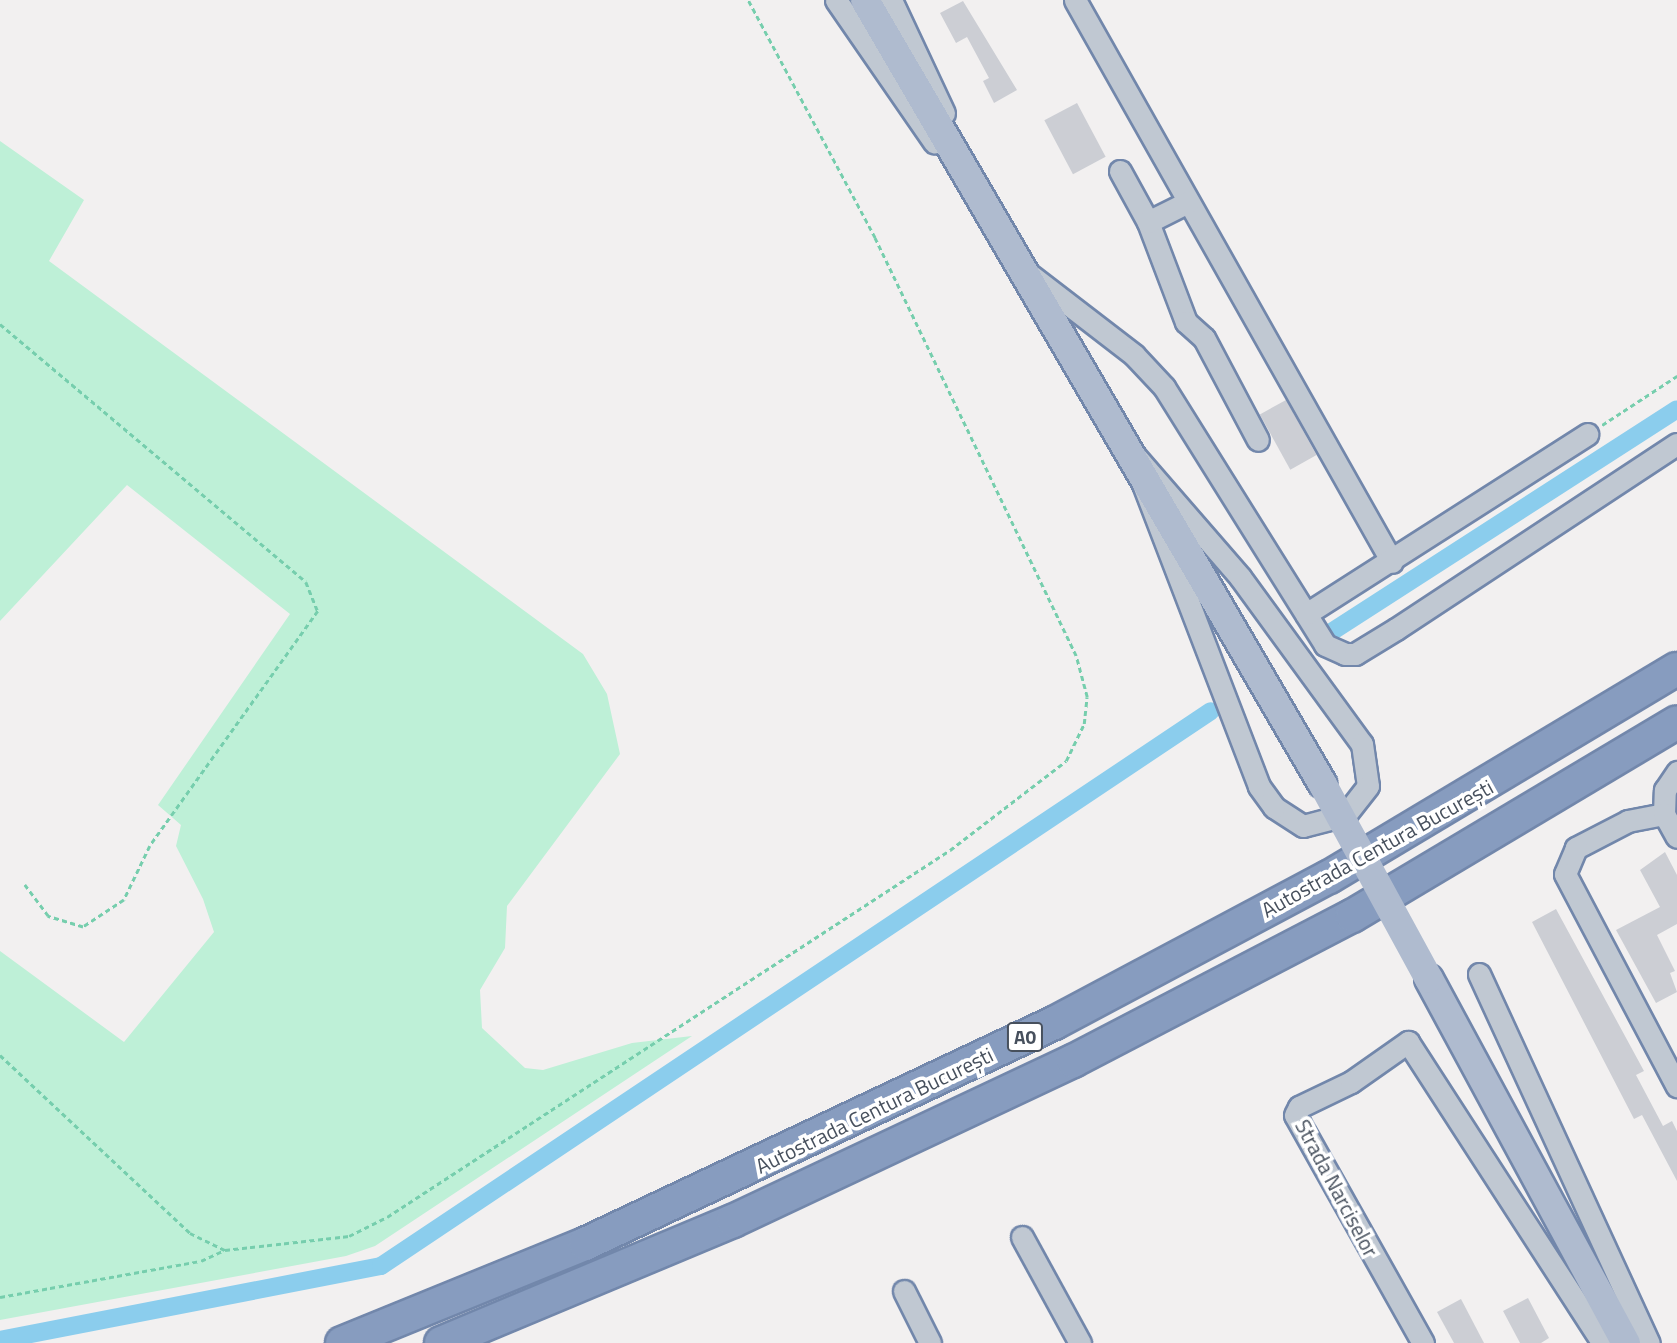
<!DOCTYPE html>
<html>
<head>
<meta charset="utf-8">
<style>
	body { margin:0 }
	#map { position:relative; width:1677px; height:1343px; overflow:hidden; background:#f2f0f0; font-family:"Titillium Web",sans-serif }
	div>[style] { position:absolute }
	.green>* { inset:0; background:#bef0d7 }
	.canal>* { height:18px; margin:-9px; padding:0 9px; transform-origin:9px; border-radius:9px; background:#8bcded }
	.building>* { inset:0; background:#ccced4; transform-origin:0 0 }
	.path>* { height:2.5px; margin-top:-1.25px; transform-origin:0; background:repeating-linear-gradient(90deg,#76cead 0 5px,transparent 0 8.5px) }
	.roads { filter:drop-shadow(2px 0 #7287ab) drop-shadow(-2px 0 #7287ab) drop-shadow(0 2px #7287ab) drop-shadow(0 -2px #7287ab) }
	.minor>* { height:21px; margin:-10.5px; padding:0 10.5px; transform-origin:10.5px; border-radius:10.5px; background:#c0c8d2 }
	.major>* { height:28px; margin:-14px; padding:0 14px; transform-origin:14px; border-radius:14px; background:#afbbcf }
	.highway>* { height:32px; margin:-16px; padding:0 16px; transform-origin:16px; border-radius:16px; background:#879cbf }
	.major-bridge>* { height:28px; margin:-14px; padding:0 14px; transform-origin:14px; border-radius:14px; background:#afbbcf }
	span { translate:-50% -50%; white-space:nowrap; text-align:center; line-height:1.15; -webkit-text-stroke:7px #fff; paint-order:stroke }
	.shield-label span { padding:2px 5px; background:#fff; border:2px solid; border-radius:5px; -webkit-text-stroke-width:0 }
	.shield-label { font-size:19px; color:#47505d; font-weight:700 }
	.street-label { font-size:21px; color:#47505d }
</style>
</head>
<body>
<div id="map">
	<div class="green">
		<div style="clip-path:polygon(0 141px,84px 200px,49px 261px,583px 654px,607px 694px,620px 754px,507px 906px,505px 948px,480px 990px,482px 1028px,525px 1068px,543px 1070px,632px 1043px,692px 1036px,375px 1246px,346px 1256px,0 1320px,0 951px,124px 1042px,214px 932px,203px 899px,176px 846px,181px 825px,158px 805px,290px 614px,127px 485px,0 621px)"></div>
	</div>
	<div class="canal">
		<div style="left:1322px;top:638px;width:422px;rotate:-32.8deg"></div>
		<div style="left:0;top:1340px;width:388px;rotate:-11deg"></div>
		<div style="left:381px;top:1266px;width:998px;rotate:-33.77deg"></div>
	</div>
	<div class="building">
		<div style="clip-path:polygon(963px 1px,1017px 90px,994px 103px,983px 81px,989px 78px,967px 37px,956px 43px,940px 13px)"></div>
		<div style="left:1077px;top:103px;width:61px;height:37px;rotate:62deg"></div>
		<div style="left:1286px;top:400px;width:63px;height:30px;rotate:61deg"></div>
		<div style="clip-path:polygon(1665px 852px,1677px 875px,1677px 924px,1657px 935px,1675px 971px,1670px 973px,1677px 992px,1656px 1003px,1616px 930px,1660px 907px,1640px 870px)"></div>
		<div style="clip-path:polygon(1556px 909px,1644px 1071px,1636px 1075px,1663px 1126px,1672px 1121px,1677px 1131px,1677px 1181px,1642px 1115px,1634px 1119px,1532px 922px)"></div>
		<div style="clip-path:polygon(1528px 1298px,1549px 1338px,1541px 1343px,1520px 1343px,1503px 1311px)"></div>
		<div style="clip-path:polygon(1461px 1299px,1484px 1343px,1454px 1343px,1437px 1312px)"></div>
	</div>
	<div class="path">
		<div style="left:0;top:324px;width:400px;rotate:40.1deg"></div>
		<div style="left:306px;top:582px;width:31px;rotate:68deg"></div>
		<div style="left:318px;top:611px;width:289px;rotate:125.6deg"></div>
		<div style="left:150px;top:846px;width:60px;rotate:115.7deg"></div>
		<div style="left:124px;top:900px;width:49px;rotate:146.6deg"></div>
		<div style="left:83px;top:927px;width:37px;rotate:-163deg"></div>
		<div style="left:48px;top:916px;width:39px;rotate:-127deg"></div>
		<div style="left:1602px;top:425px;width:90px;rotate:-33.2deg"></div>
		<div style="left:0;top:1055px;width:260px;rotate:43.1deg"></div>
		<div style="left:190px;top:1233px;width:39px;rotate:26deg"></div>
		<div style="left:225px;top:1250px;width:125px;rotate:-6.4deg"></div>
		<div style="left:349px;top:1236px;width:42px;rotate:-26.6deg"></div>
		<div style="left:387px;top:1217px;width:672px;rotate:-33.1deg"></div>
		<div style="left:950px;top:850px;width:146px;rotate:-37.5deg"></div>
		<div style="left:1066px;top:761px;width:41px;rotate:-64.1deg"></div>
		<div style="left:1084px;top:724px;width:27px;rotate:-84deg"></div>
		<div style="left:1087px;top:697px;width:42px;rotate:-105deg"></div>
		<div style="left:1076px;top:656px;width:464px;rotate:-115.7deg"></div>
		<div style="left:875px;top:238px;width:270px;rotate:-118.1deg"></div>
		<div style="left:0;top:1297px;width:204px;rotate:-10.2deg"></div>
		<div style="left:201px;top:1261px;width:26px;rotate:-25deg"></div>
	</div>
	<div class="roads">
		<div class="minor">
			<div style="left:836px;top:0;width:173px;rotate:55.4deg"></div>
			<div style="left:891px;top:0;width:125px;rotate:64.9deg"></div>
			<div style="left:1075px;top:0;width:645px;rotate:60.57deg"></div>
			<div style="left:1120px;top:171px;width:58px;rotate:61.2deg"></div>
			<div style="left:1148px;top:222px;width:107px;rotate:69.2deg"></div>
			<div style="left:1186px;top:322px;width:24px;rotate:42deg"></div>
			<div style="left:1204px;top:338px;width:115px;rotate:62.1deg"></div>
			<div style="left:1148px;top:222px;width:45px;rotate:-26.6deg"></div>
			<div style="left:1029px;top:274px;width:133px;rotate:37.6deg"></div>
			<div style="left:1134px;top:355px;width:44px;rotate:46.8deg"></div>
			<div style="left:1164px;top:387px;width:304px;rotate:58deg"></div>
			<div style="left:1325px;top:645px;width:22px;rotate:24deg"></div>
			<div style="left:1345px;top:654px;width:10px"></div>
			<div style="left:1355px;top:654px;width:48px;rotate:-31.4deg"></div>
			<div style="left:1396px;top:629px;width:336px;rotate:-33.4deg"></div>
			<div style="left:1130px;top:450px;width:168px;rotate:49.1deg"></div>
			<div style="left:1240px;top:577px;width:207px;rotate:53.9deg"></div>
			<div style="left:1362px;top:744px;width:42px;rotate:81.9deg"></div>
			<div style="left:1368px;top:786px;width:37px;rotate:128deg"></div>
			<div style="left:1345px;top:815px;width:43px;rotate:165.3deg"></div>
			<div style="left:1303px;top:826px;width:35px;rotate:-147deg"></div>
			<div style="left:1274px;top:807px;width:26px;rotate:-126deg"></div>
			<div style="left:1259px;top:786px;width:360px;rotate:-111deg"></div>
			<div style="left:1306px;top:614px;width:334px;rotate:-32.6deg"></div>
			<div style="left:1664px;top:814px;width:37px;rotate:169deg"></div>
			<div style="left:1628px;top:821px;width:59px;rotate:152.6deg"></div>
			<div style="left:1576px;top:848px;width:28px;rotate:113deg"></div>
			<div style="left:1565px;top:874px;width:240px;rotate:62.2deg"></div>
			<div style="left:1664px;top:814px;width:24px;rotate:-88deg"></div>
			<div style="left:1665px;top:790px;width:22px;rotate:-56deg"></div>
			<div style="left:1664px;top:814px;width:26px;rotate:61deg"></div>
			<div style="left:1479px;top:974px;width:406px;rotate:65.3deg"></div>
			<div style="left:1022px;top:1237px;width:121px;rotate:61.3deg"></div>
			<div style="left:904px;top:1291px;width:58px;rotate:63.4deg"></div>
			<div style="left:1423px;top:1343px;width:261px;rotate:-119.3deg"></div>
			<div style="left:1295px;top:1115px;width:9px;rotate:-63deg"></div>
			<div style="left:1299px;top:1107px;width:58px;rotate:-25.7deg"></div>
			<div style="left:1351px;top:1082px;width:70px;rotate:-35.1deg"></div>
			<div style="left:1408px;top:1042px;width:359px;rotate:57.1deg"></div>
		</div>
		<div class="major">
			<div style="left:865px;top:0;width:907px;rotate:59.73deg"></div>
			<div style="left:1429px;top:979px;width:414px;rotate:61.6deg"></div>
		</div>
		<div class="highway">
			<div style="left:342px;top:1343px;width:262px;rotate:-22.2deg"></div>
			<div style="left:585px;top:1244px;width:518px;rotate:-25.23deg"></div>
			<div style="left:1054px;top:1023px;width:311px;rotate:-28deg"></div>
			<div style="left:1329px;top:877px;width:405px;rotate:-30.9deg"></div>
			<div style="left:441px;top:1343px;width:316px;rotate:-22.7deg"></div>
			<div style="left:733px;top:1221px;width:376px;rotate:-25.2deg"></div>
			<div style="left:1073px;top:1061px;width:314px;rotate:-27.5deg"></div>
			<div style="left:1352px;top:916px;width:378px;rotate:-30.8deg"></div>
		</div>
	</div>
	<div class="major-bridge">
		<div style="left:1322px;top:783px;width:223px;rotate:61.4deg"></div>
	</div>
	<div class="shield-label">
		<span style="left:1025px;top:1037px">A0</span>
	</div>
	<div class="street-label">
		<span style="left:1377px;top:848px;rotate:-29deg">Autostrada Centura București</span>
		<span style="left:874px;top:1110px;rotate:-26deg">Autostrada Centura București</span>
		<span style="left:1337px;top:1188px;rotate:62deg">Strada Narciselor</span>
	</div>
</div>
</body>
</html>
